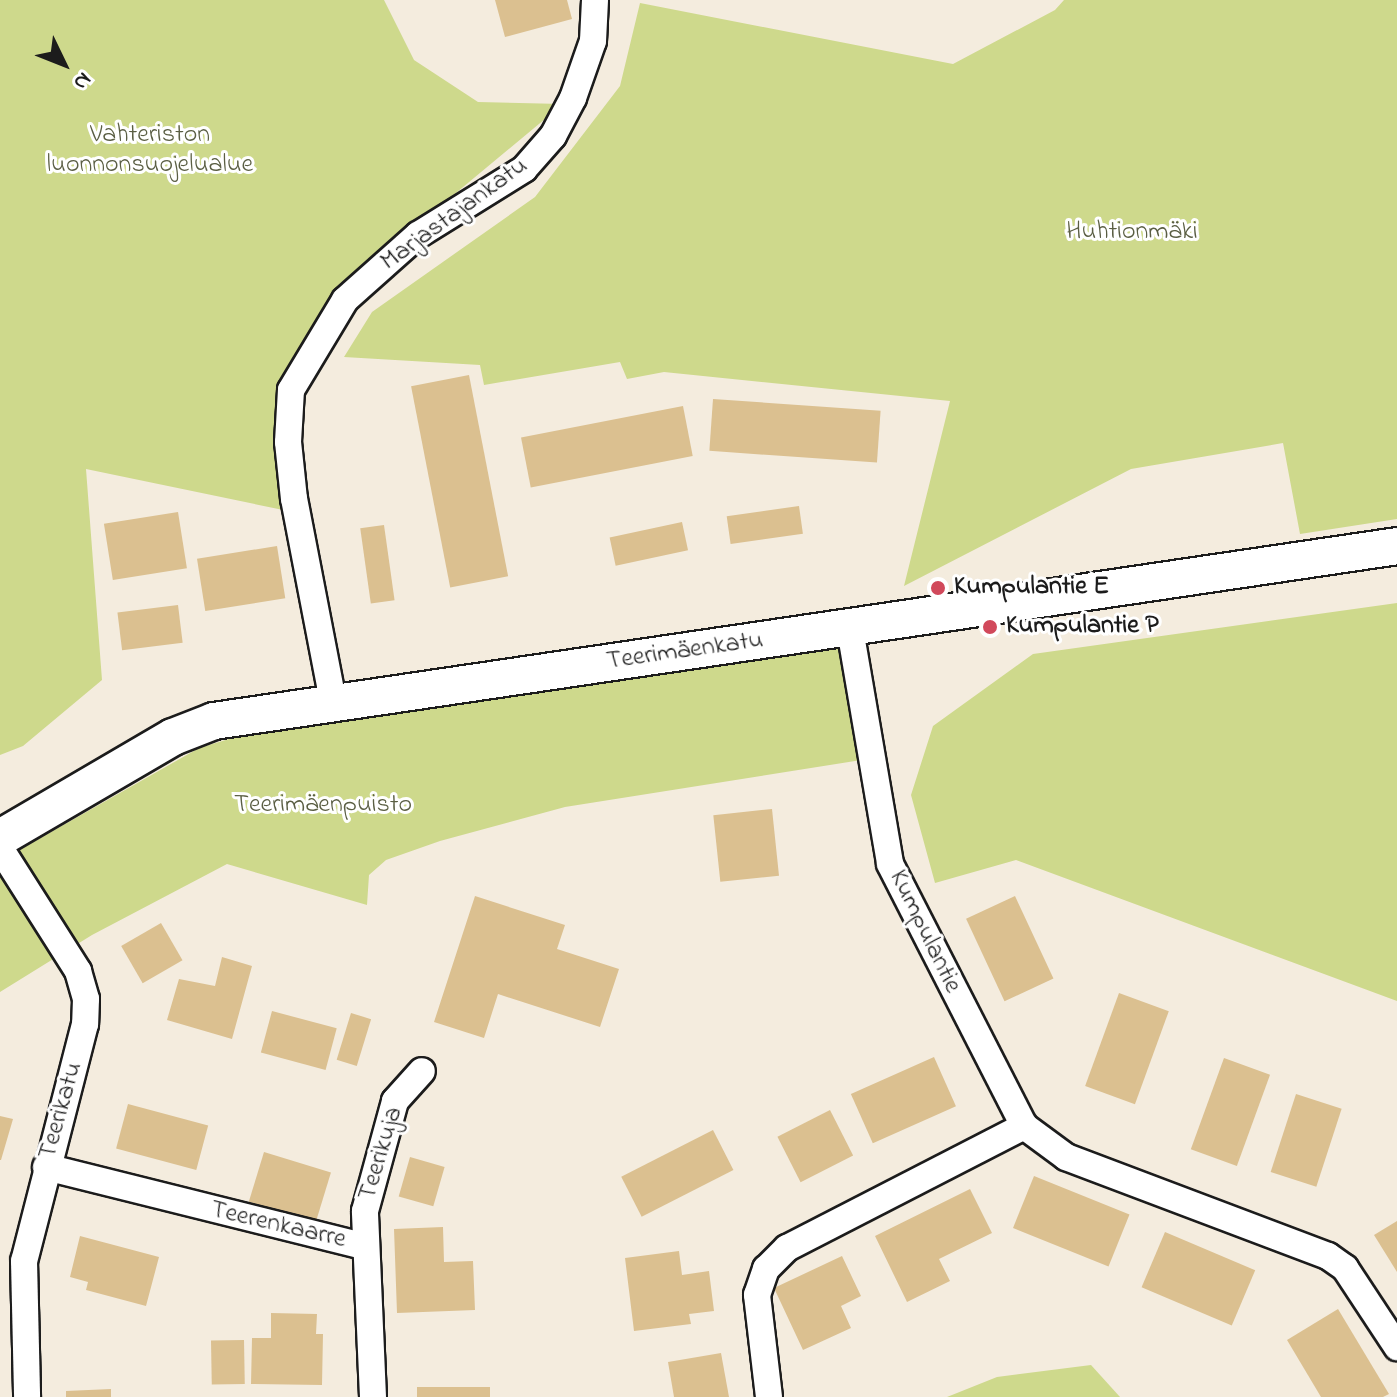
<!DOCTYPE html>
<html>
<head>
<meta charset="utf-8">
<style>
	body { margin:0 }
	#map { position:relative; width:1397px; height:1397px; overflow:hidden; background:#f4ecde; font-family:"Indie Flower",sans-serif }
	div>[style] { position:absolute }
	.green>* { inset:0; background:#ced98c }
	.building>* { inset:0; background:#dbc090; transform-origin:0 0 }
	.roads { filter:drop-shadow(2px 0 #1c1c1c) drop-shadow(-2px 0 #1c1c1c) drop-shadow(0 2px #1c1c1c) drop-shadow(0 -2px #1c1c1c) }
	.street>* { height:26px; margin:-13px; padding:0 13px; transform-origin:13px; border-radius:13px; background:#fff }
	.secondary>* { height:36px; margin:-18px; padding:0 18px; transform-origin:18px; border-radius:18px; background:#fff }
	.dots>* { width:22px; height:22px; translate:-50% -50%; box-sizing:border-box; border:4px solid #fff; border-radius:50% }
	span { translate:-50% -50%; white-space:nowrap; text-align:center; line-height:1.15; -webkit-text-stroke:6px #fff; paint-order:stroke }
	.park-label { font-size:26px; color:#5a5e43 }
	.street-label { font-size:26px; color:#1c1c1c }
	.poi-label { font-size:26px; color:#1c1c1c; font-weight:700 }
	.left { translate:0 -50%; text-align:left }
	.north { position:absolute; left:24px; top:24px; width:80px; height:80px; -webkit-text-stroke:6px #fff; paint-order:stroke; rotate:133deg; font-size:22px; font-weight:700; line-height:32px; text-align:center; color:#1c1c1c }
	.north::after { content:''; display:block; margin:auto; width:28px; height:36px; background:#1c1c1c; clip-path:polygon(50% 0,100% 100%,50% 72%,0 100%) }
</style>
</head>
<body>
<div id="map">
	<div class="green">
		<div style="clip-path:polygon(0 0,384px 0,414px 60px,478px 102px,563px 104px,415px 227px,305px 347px,288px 511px,86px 469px,102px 680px,23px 746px,0 755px)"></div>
		<div style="clip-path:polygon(1064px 0,1397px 0,1397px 519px,1300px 534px,1283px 443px,1131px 469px,904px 586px,950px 401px,664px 372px,627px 379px,620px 362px,484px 385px,480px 365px,344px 357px,372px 312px,535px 197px,620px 86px,640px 3px,953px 64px,1055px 10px)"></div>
		<div style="clip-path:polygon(1397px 603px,1397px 1001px,1016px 860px,935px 883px,911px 795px,933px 726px,1033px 654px)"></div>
		<div style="clip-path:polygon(854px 646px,874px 758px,565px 807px,440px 841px,386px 860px,369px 875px,367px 905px,227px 864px,92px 935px,0 992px,0 861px,199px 748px,249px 733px)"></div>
		<div style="clip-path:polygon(1091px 1365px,1120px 1397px,947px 1397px,997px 1377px)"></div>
	</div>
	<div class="building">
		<div style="clip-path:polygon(495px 0,567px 0,572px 19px,505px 37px)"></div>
		<div style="left:469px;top:375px;width:205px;height:59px;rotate:79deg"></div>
		<div style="left:713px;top:399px;width:168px;height:52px;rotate:4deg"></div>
		<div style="left:683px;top:406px;width:51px;height:165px;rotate:79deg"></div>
		<div style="left:799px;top:506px;width:28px;height:73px;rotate:82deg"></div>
		<div style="left:178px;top:512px;width:57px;height:75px;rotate:81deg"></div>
		<div style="left:682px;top:522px;width:29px;height:74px;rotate:78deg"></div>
		<div style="left:384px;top:525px;width:76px;height:24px;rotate:82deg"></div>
		<div style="left:277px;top:546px;width:53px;height:81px;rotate:81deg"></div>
		<div style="left:178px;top:605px;width:38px;height:61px;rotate:83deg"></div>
		<div style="left:772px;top:809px;width:67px;height:59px;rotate:84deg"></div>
		<div style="clip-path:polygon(475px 896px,565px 925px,557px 949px,619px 969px,600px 1027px,498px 994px,484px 1038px,434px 1022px)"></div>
		<div style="left:1015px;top:896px;width:91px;height:54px;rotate:65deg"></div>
		<div style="left:161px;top:923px;width:43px;height:46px;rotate:60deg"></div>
		<div style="clip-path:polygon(222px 957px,252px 966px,232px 1039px,167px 1020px,179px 979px,215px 986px)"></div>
		<div style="left:1119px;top:993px;width:53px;height:99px;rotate:20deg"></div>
		<div style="left:272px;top:1011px;width:67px;height:43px;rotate:15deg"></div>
		<div style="left:351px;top:1013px;width:21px;height:49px;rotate:17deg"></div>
		<div style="left:934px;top:1057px;width:54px;height:91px;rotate:66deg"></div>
		<div style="left:1224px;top:1058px;width:49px;height:97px;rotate:20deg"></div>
		<div style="left:1296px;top:1094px;width:48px;height:82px;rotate:18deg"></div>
		<div style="left:128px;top:1104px;width:83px;height:46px;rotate:15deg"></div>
		<div style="left:830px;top:1110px;width:51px;height:59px;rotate:63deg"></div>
		<div style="clip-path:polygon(0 1116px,13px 1119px,1px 1160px,0 1160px)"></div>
		<div style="left:713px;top:1130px;width:45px;height:103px;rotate:63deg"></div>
		<div style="left:264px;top:1152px;width:70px;height:52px;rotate:17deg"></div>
		<div style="left:410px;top:1157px;width:36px;height:41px;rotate:16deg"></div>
		<div style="left:1034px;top:1176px;width:103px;height:56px;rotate:22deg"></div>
		<div style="clip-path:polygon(970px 1189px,992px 1233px,939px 1259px,950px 1281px,907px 1302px,875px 1236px)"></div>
		<div style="clip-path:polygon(1397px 1221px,1397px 1272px,1374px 1235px)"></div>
		<div style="clip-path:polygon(443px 1227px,444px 1262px,473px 1261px,475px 1310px,397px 1313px,394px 1229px)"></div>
		<div style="left:1165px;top:1232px;width:98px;height:60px;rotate:23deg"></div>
		<div style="clip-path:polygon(80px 1236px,159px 1257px,146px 1306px,86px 1290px,88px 1282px,70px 1277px)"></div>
		<div style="clip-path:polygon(679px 1251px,682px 1275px,709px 1271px,714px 1311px,689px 1314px,691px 1324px,634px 1331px,625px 1258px)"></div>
		<div style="clip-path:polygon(842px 1256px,861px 1296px,841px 1306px,851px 1328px,803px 1350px,774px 1288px)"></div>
		<div style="clip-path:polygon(1338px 1309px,1389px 1394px,1383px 1397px,1321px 1397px,1287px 1340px)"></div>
		<div style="clip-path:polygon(271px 1313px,317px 1314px,316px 1334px,323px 1334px,322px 1385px,251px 1384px,252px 1338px,271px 1338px)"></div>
		<div style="left:244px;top:1340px;width:44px;height:33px;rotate:89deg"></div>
		<div style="clip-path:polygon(721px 1353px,729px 1397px,674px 1397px,668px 1362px)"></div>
		<div style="left:417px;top:1387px;width:73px;height:10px"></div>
		<div style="clip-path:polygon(111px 1389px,111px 1397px,66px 1397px,66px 1391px)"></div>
	</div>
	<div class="roads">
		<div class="street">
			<div style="left:850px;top:629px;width:238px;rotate:80.3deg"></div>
			<div style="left:890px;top:864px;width:294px;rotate:62.9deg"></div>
			<div style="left:1024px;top:1126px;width:52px;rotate:36.4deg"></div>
			<div style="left:1066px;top:1157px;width:280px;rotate:20.7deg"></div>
			<div style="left:1328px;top:1256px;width:21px;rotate:35deg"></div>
			<div style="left:1345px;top:1268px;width:95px;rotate:56.6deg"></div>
			<div style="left:333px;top:701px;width:206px;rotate:-100.9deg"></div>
			<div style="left:294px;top:499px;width:57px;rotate:-96deg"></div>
			<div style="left:288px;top:442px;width:52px;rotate:-86.7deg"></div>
			<div style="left:291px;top:390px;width:105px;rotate:-59deg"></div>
			<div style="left:345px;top:300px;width:98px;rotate:-41.7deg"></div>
			<div style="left:418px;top:235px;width:125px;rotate:-31.9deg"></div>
			<div style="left:524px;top:169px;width:44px;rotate:-48.7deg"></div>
			<div style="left:553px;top:136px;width:43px;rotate:-62.2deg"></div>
			<div style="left:573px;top:98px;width:60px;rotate:-70.7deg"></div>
			<div style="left:593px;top:41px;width:41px;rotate:-87.2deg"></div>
			<div style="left:0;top:848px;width:146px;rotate:57.6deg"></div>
			<div style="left:78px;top:971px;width:29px;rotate:74deg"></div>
			<div style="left:86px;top:999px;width:25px;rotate:92deg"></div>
			<div style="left:85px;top:1024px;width:245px;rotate:104.4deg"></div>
			<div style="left:24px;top:1261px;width:136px;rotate:88.7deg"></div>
			<div style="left:46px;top:1167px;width:328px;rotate:14deg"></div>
			<div style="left:373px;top:1397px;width:186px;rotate:-92.5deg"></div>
			<div style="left:365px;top:1211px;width:114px;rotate:-74.7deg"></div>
			<div style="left:395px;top:1101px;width:40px;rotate:-48deg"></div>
			<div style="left:769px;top:1397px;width:103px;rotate:-96.7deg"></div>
			<div style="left:757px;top:1295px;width:28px;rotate:-71deg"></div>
			<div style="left:766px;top:1269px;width:30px;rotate:-45deg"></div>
			<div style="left:787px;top:1248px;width:267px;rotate:-27.2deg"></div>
		</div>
		<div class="secondary">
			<div style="left:0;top:838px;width:200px;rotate:-30.3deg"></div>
			<div style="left:173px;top:737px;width:44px;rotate:-21.3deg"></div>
			<div style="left:214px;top:721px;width:1196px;rotate:-8.41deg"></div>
		</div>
	</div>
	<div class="dots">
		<div style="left:938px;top:588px;background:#d1495b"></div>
		<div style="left:990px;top:627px;background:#d1495b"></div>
	</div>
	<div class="park-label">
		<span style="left:150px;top:151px">Vahteriston<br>luonnonsuojelualue</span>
		<span style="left:1132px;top:233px">Huhtionmäki</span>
		<span style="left:323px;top:806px">Teerimäenpuisto</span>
	</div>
	<div class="street-label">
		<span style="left:455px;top:215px;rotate:-36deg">Marjastajankatu</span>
		<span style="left:685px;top:652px;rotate:-8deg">Teerimäenkatu</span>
		<span style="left:924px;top:932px;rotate:64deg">Kumpulantie</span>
		<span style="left:62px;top:1111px;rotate:-74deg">Teerikatu</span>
		<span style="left:382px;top:1154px;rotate:-73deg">Teerikuja</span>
		<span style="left:278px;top:1226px;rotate:13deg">Teerenkaarre</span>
	</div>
	<div class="poi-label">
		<span class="left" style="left:954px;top:588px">Kumpulantie E</span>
		<span class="left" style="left:1006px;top:627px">Kumpulantie P</span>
	</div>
	<div class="north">N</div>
</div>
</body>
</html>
